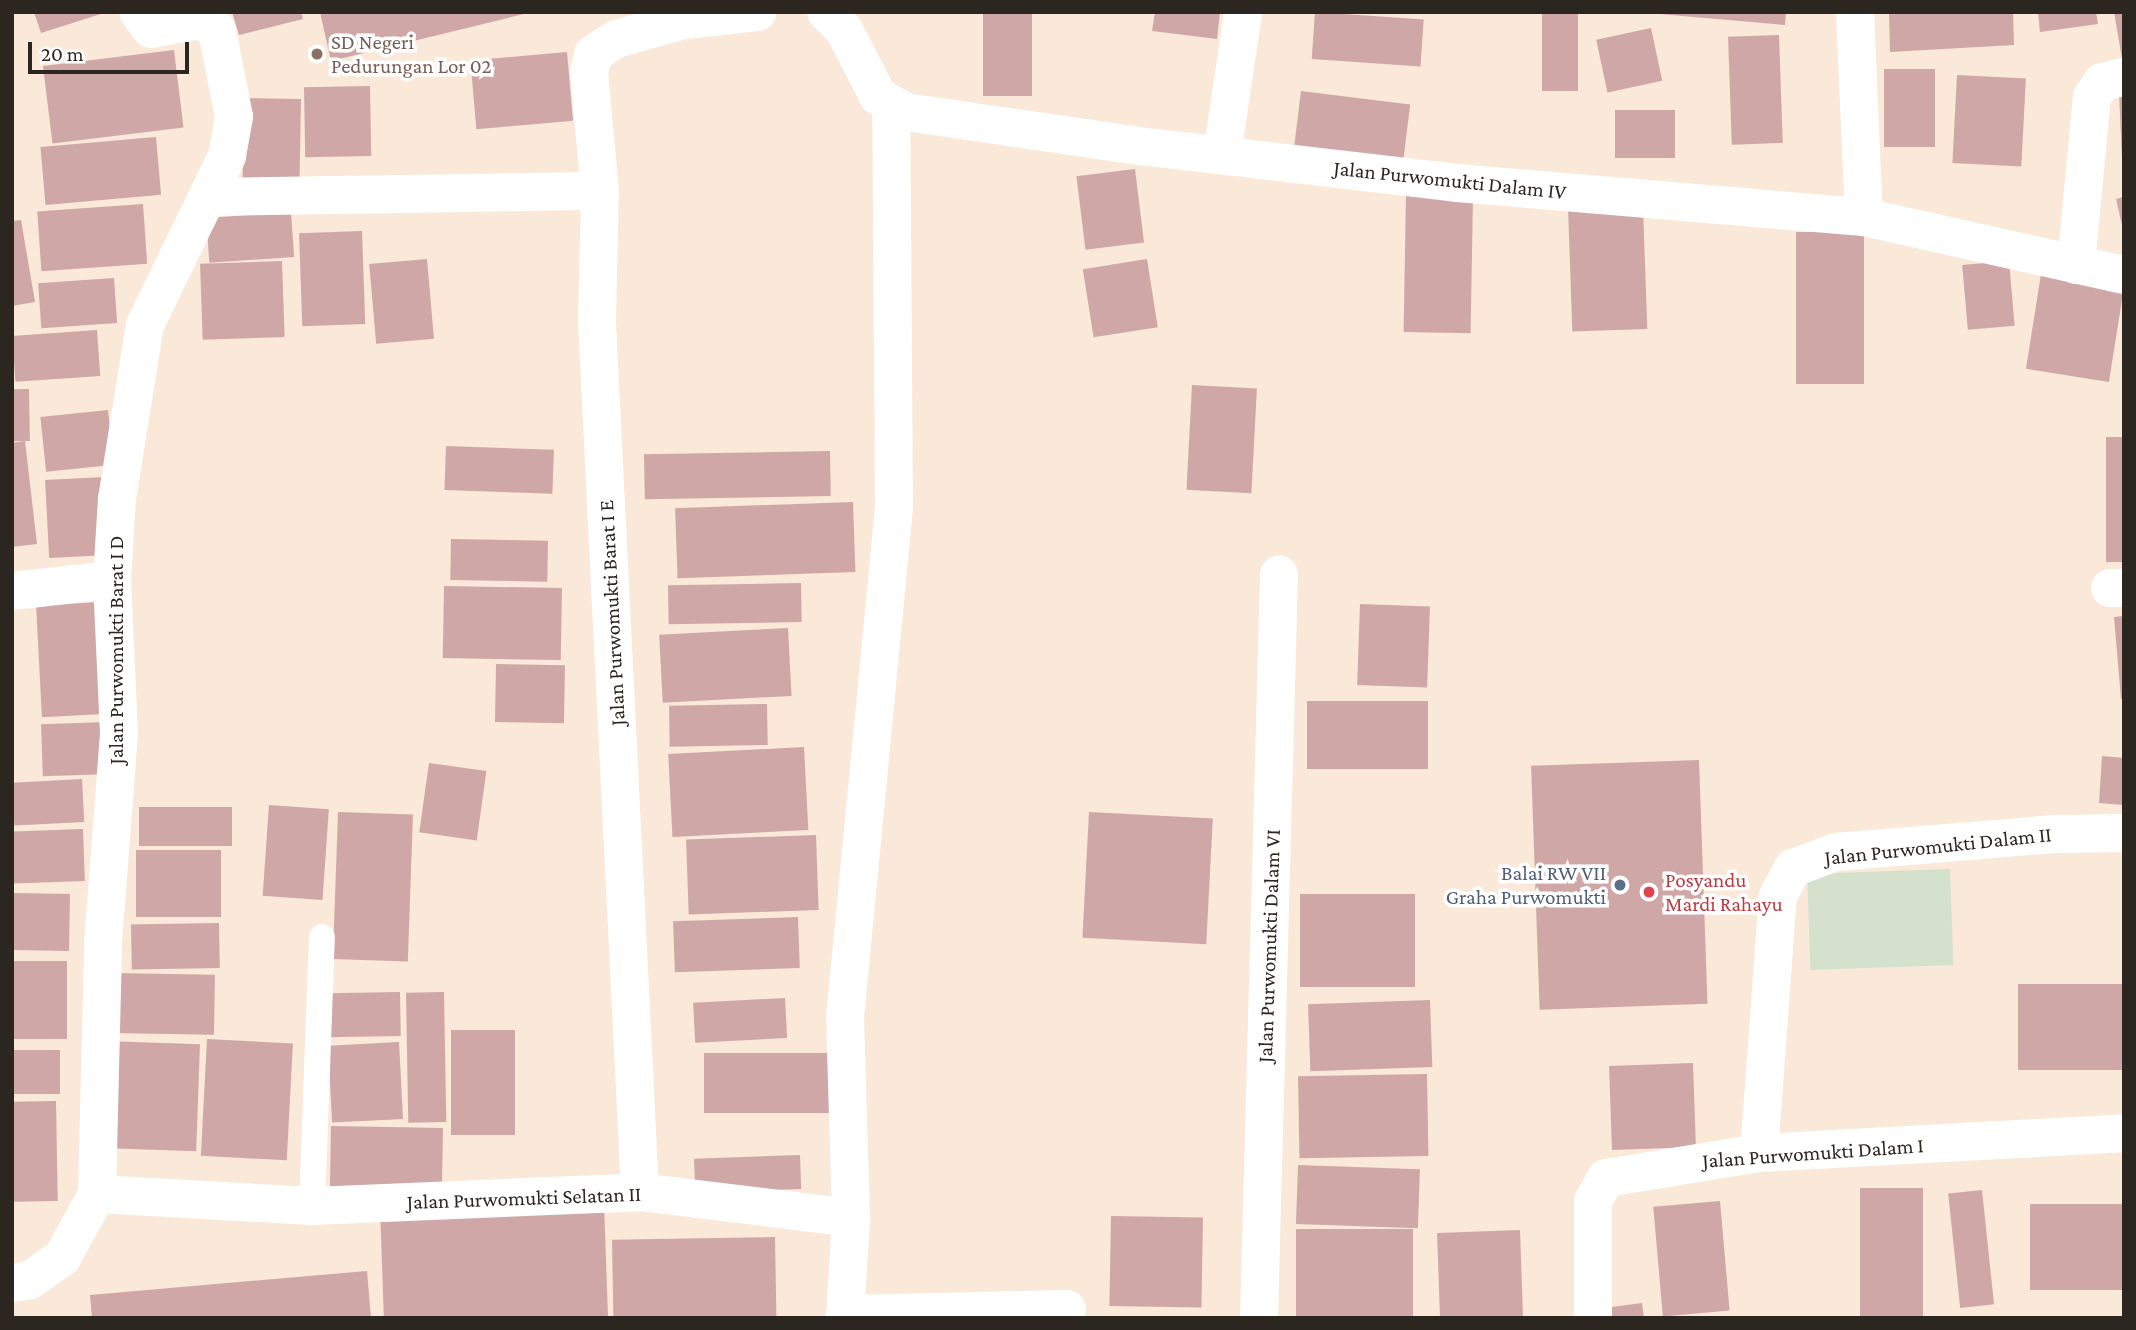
<!DOCTYPE html>
<html>
<head>
<meta charset="utf-8">
<style>
	body { margin:0 }
	#map { position:relative; width:2136px; height:1330px; overflow:hidden; background:#fae8d8; font-family:"Crimson Pro",serif }
	div>[style] { position:absolute }
	.green>* { inset:0; background:#d4e1cc; transform-origin:0 0 }
	.building>* { inset:0; background:#cfa7a6; transform-origin:0 0 }
	.lane>* { height:26px; margin:-13px; padding:0 13px; transform-origin:13px; border-radius:13px; background:#fff }
	.street>* { height:38px; margin:-19px; padding:0 19px; transform-origin:19px; border-radius:19px; background:#fff }
	.dots>* { width:19px; height:19px; translate:-50% -50%; box-sizing:border-box; border:4px solid #fff; border-radius:50% }
	span { translate:-50% -50%; white-space:nowrap; text-align:center; line-height:1.15; -webkit-text-stroke:7px #fff; paint-order:stroke }
	.education-label { font-size:21px; color:#785e54 }
	.left { translate:0 -50%; text-align:left }
	.street-label { font-size:21px; color:#2c2620 }
	.service-label { font-size:21px; color:#4e5e75 }
	.right { translate:-100% -50%; text-align:right }
	.health-label { font-size:21px; color:#be3a42 }
	.frame { position:absolute; inset:0; border:14px solid #2c2620; pointer-events:none }
	.scale { position:absolute; left:28px; top:42px; width:161px; height:32px; box-sizing:border-box; border:4px solid #2c2620; border-top:0; padding-left:9px; font-size:21px; line-height:24px; white-space:nowrap; color:#2c2620; -webkit-text-stroke:5px #fff; paint-order:stroke }
</style>
</head>
<body>
<div id="map">
	<div class="green">
		<div style="left:1950px;top:869px;width:96px;height:143px;rotate:88deg"></div>
	</div>
	<div class="building">
		<div style="clip-path:polygon(34px 12px,104px 12px,104px 13px,41px 33px)"></div>
		<div style="clip-path:polygon(232px 12px,301px 12px,303px 19px,239px 35px)"></div>
		<div style="clip-path:polygon(320px 12px,527px 12px,528px 13px,331px 61px)"></div>
		<div style="left:983px;top:12px;width:49px;height:84px"></div>
		<div style="clip-path:polygon(1155px 12px,1220px 12px,1217px 39px,1152px 31px)"></div>
		<div style="left:1315px;top:12px;width:109px;height:47px;rotate:4deg"></div>
		<div style="left:1542px;top:12px;width:36px;height:79px"></div>
		<div style="clip-path:polygon(1636px 12px,1786px 12px,1785px 25px)"></div>
		<div style="clip-path:polygon(1889px 12px,2013px 12px,2014px 45px,1890px 52px)"></div>
		<div style="clip-path:polygon(2038px 12px,2096px 12px,2098px 24px,2040px 32px)"></div>
		<div style="clip-path:polygon(2114px 12px,2124px 12px,2124px 58px,2122px 59px)"></div>
		<div style="left:1651px;top:28px;width:54px;height:56px;rotate:78deg"></div>
		<div style="left:1779px;top:35px;width:108px;height:51px;rotate:88deg"></div>
		<div style="left:174px;top:50px;width:78px;height:132px;rotate:83deg"></div>
		<div style="left:567px;top:52px;width:69px;height:97px;rotate:85deg"></div>
		<div style="left:1884px;top:69px;width:51px;height:78px"></div>
		<div style="left:1957px;top:75px;width:69px;height:88px;rotate:3deg"></div>
		<div style="left:370px;top:86px;width:70px;height:66px;rotate:89deg"></div>
		<div style="left:1301px;top:91px;width:110px;height:59px;rotate:7deg"></div>
		<div style="clip-path:polygon(2119px 93px,2124px 93px,2124px 159px,2122px 159px)"></div>
		<div style="left:244px;top:98px;width:57px;height:80px;rotate:1deg"></div>
		<div style="left:1615px;top:110px;width:60px;height:48px"></div>
		<div style="left:156px;top:137px;width:58px;height:116px;rotate:85deg"></div>
		<div style="left:1135px;top:169px;width:74px;height:59px;rotate:83deg"></div>
		<div style="left:1406px;top:195px;width:67px;height:137px;rotate:1deg"></div>
		<div style="clip-path:polygon(2124px 197px,2124px 230px,2123px 230px,2116px 199px)"></div>
		<div style="left:143px;top:204px;width:60px;height:106px;rotate:86deg"></div>
		<div style="left:1643px;top:206px;width:123px;height:75px;rotate:88deg"></div>
		<div style="left:291px;top:212px;width:45px;height:85px;rotate:86deg"></div>
		<div style="clip-path:polygon(21px 220px,35px 302px,12px 306px,12px 221px)"></div>
		<div style="left:362px;top:231px;width:93px;height:63px;rotate:88deg"></div>
		<div style="left:1796px;top:232px;width:68px;height:152px"></div>
		<div style="left:427px;top:259px;width:80px;height:58px;rotate:85deg"></div>
		<div style="left:1147px;top:259px;width:69px;height:65px;rotate:81deg"></div>
		<div style="left:282px;top:261px;width:76px;height:82px;rotate:88deg"></div>
		<div style="left:2009px;top:261px;width:65px;height:47px;rotate:85deg"></div>
		<div style="left:2041px;top:274px;width:84px;height:96px;rotate:9deg"></div>
		<div style="left:114px;top:278px;width:45px;height:76px;rotate:86deg"></div>
		<div style="left:97px;top:330px;width:46px;height:85px;rotate:86deg"></div>
		<div style="left:1192px;top:385px;width:65px;height:105px;rotate:3deg"></div>
		<div style="left:29px;top:389px;width:52px;height:17px;rotate:89deg"></div>
		<div style="left:108px;top:410px;width:55px;height:68px;rotate:84deg"></div>
		<div style="left:2124px;top:437px;width:125px;height:18px;rotate:90deg"></div>
		<div style="clip-path:polygon(25px 441px,37px 544px,12px 547px,12px 443px)"></div>
		<div style="left:446px;top:446px;width:108px;height:44px;rotate:2deg"></div>
		<div style="left:830px;top:451px;width:45px;height:186px;rotate:89deg"></div>
		<div style="left:104px;top:477px;width:78px;height:59px;rotate:87deg"></div>
		<div style="left:853px;top:502px;width:70px;height:178px;rotate:88deg"></div>
		<div style="left:451px;top:539px;width:97px;height:41px;rotate:1deg"></div>
		<div style="left:801px;top:583px;width:39px;height:133px;rotate:89deg"></div>
		<div style="left:444px;top:586px;width:118px;height:72px;rotate:1deg"></div>
		<div style="left:101px;top:602px;width:112px;height:65px;rotate:87deg"></div>
		<div style="left:1360px;top:604px;width:70px;height:81px;rotate:2deg"></div>
		<div style="clip-path:polygon(2124px 616px,2124px 699px,2121px 699px,2114px 617px)"></div>
		<div style="left:788px;top:628px;width:68px;height:129px;rotate:87deg"></div>
		<div style="left:496px;top:664px;width:69px;height:58px;rotate:1deg"></div>
		<div style="left:1307px;top:701px;width:121px;height:68px"></div>
		<div style="left:767px;top:704px;width:41px;height:98px;rotate:89deg"></div>
		<div style="left:108px;top:722px;width:52px;height:67px;rotate:88deg"></div>
		<div style="left:804px;top:747px;width:83px;height:136px;rotate:87deg"></div>
		<div style="clip-path:polygon(2102px 756px,2124px 758px,2124px 805px,2099px 803px)"></div>
		<div style="left:1699px;top:760px;width:244px;height:168px;rotate:88deg"></div>
		<div style="left:429px;top:763px;width:58px;height:70px;rotate:8deg"></div>
		<div style="left:82px;top:779px;width:43px;height:70px;rotate:87deg"></div>
		<div style="left:269px;top:805px;width:60px;height:91px;rotate:4deg"></div>
		<div style="left:139px;top:807px;width:93px;height:39px"></div>
		<div style="left:338px;top:812px;width:75px;height:147px;rotate:2deg"></div>
		<div style="left:1089px;top:812px;width:124px;height:126px;rotate:3deg"></div>
		<div style="left:83px;top:829px;width:52px;height:71px;rotate:88deg"></div>
		<div style="left:816px;top:835px;width:75px;height:130px;rotate:88deg"></div>
		<div style="left:221px;top:850px;width:67px;height:85px;rotate:90deg"></div>
		<div style="left:12px;top:893px;width:58px;height:57px;rotate:1deg"></div>
		<div style="left:1300px;top:894px;width:115px;height:93px"></div>
		<div style="left:798px;top:917px;width:51px;height:125px;rotate:88deg"></div>
		<div style="left:219px;top:923px;width:45px;height:88px;rotate:89deg"></div>
		<div style="left:12px;top:961px;width:55px;height:78px"></div>
		<div style="left:111px;top:973px;width:104px;height:60px;rotate:1deg"></div>
		<div style="left:2124px;top:984px;width:86px;height:106px;rotate:90deg"></div>
		<div style="left:400px;top:992px;width:44px;height:73px;rotate:89deg"></div>
		<div style="left:444px;top:992px;width:130px;height:38px;rotate:89deg"></div>
		<div style="left:785px;top:998px;width:40px;height:92px;rotate:87deg"></div>
		<div style="left:1430px;top:1000px;width:67px;height:122px;rotate:88deg"></div>
		<div style="left:515px;top:1030px;width:105px;height:64px;rotate:90deg"></div>
		<div style="left:207px;top:1039px;width:86px;height:117px;rotate:3deg"></div>
		<div style="left:105px;top:1041px;width:95px;height:107px;rotate:2deg"></div>
		<div style="left:399px;top:1042px;width:77px;height:71px;rotate:87deg"></div>
		<div style="left:12px;top:1050px;width:48px;height:44px"></div>
		<div style="left:833px;top:1053px;width:60px;height:129px;rotate:90deg"></div>
		<div style="left:1693px;top:1063px;width:84px;height:84px;rotate:88deg"></div>
		<div style="left:1427px;top:1074px;width:82px;height:129px;rotate:89deg"></div>
		<div style="left:56px;top:1101px;width:100px;height:44px;rotate:89deg"></div>
		<div style="left:331px;top:1126px;width:112px;height:64px;rotate:1deg"></div>
		<div style="left:800px;top:1155px;width:34px;height:106px;rotate:88deg"></div>
		<div style="left:1298px;top:1165px;width:122px;height:59px;rotate:2deg"></div>
		<div style="left:1860px;top:1188px;width:63px;height:130px"></div>
		<div style="left:1982px;top:1190px;width:115px;height:34px;rotate:84deg"></div>
		<div style="left:1720px;top:1201px;width:110px;height:67px;rotate:85deg"></div>
		<div style="left:604px;top:1203px;width:115px;height:224px;rotate:88deg"></div>
		<div style="left:2124px;top:1204px;width:86px;height:94px;rotate:90deg"></div>
		<div style="left:1111px;top:1216px;width:92px;height:90px;rotate:1deg"></div>
		<div style="left:1413px;top:1229px;width:89px;height:117px;rotate:90deg"></div>
		<div style="left:1520px;top:1230px;width:88px;height:83px;rotate:88deg"></div>
		<div style="left:775px;top:1237px;width:81px;height:163px;rotate:89deg"></div>
		<div style="clip-path:polygon(367px 1271px,371px 1318px,92px 1318px,90px 1295px)"></div>
		<div style="clip-path:polygon(1642px 1303px,1644px 1318px,1597px 1318px,1596px 1309px)"></div>
	</div>
	<div class="lane">
		<div style="left:312px;top:1206px;width:269px;rotate:-87.9deg"></div>
	</div>
	<div class="street">
		<div style="left:826px;top:12px;width:25px;rotate:45deg"></div>
		<div style="left:844px;top:30px;width:74px;rotate:62.7deg"></div>
		<div style="left:878px;top:96px;width:32px;rotate:30deg"></div>
		<div style="left:906px;top:112px;width:235px;rotate:8.3deg"></div>
		<div style="left:1139px;top:146px;width:320px;rotate:6.6deg"></div>
		<div style="left:1457px;top:183px;width:408px;rotate:4.8deg"></div>
		<div style="left:1864px;top:217px;width:266px;rotate:12.6deg"></div>
		<div style="left:1855px;top:12px;width:205px;rotate:87.5deg"></div>
		<div style="left:1222px;top:155px;width:145px;rotate:-81.6deg"></div>
		<div style="left:209px;top:197px;width:391px;rotate:-0.9deg"></div>
		<div style="left:2076px;top:265px;width:169px;rotate:-84.6deg"></div>
		<div style="left:2092px;top:97px;width:18px;rotate:-56deg"></div>
		<div style="left:2102px;top:82px;width:23px;rotate:-13deg"></div>
		<div style="left:2110px;top:588px;width:14px"></div>
		<div style="left:12px;top:591px;width:101px;rotate:-6.3deg"></div>
		<div style="left:1759px;top:1153px;width:258px;rotate:-85.8deg"></div>
		<div style="left:1778px;top:896px;width:32px;rotate:-62deg"></div>
		<div style="left:1793px;top:868px;width:46px;rotate:-20.4deg"></div>
		<div style="left:1836px;top:852px;width:222px;rotate:-4.7deg"></div>
		<div style="left:2057px;top:834px;width:67px;rotate:-0.9deg"></div>
		<div style="left:640px;top:1192px;width:872px;rotate:-92.83deg"></div>
		<div style="left:597px;top:321px;width:130px;rotate:-88.7deg"></div>
		<div style="left:600px;top:191px;width:119px;rotate:-95.3deg"></div>
		<div style="left:589px;top:73px;width:19px;rotate:-78deg"></div>
		<div style="left:593px;top:54px;width:27px;rotate:-33deg"></div>
		<div style="left:616px;top:39px;width:71px;rotate:-15.6deg"></div>
		<div style="left:684px;top:20px;width:74px;rotate:-6.2deg"></div>
		<div style="left:97px;top:1194px;width:215px;rotate:3.2deg"></div>
		<div style="left:312px;top:1206px;width:328px;rotate:-2.4deg"></div>
		<div style="left:640px;top:1192px;width:213px;rotate:7deg"></div>
		<div style="left:851px;top:1218px;width:100px;rotate:93.4deg"></div>
		<div style="left:851px;top:1218px;width:200px;rotate:-91.7deg"></div>
		<div style="left:845px;top:1018px;width:513px;rotate:-84.52deg"></div>
		<div style="left:894px;top:507px;width:400px;rotate:-90.4deg"></div>
		<div style="left:12px;top:1283px;width:18px;rotate:-9deg"></div>
		<div style="left:30px;top:1280px;width:39px;rotate:-35deg"></div>
		<div style="left:62px;top:1258px;width:73px;rotate:-61.3deg"></div>
		<div style="left:97px;top:1194px;width:252px;rotate:-88.6deg"></div>
		<div style="left:103px;top:942px;width:209px;rotate:-85.6deg"></div>
		<div style="left:119px;top:734px;width:154px;rotate:-92.6deg"></div>
		<div style="left:112px;top:580px;width:81px;rotate:-86.5deg"></div>
		<div style="left:117px;top:499px;width:176px;rotate:-80.9deg"></div>
		<div style="left:145px;top:325px;width:188px;rotate:-64.1deg"></div>
		<div style="left:227px;top:156px;width:40px;rotate:-80deg"></div>
		<div style="left:234px;top:117px;width:89px;rotate:-101.1deg"></div>
		<div style="left:217px;top:30px;width:20px;rotate:-150deg"></div>
		<div style="left:200px;top:20px;width:50px;rotate:169.6deg"></div>
		<div style="left:151px;top:29px;width:21px;rotate:-127deg"></div>
		<div style="left:845px;top:1314px;width:222px;rotate:-1.3deg"></div>
		<div style="left:1259px;top:1318px;width:744px;rotate:-88.46deg"></div>
		<div style="left:1593px;top:1318px;width:117px;rotate:-90deg"></div>
		<div style="left:1593px;top:1201px;width:26px;rotate:-61deg"></div>
		<div style="left:1606px;top:1178px;width:155px;rotate:-9.3deg"></div>
		<div style="left:1759px;top:1153px;width:366px;rotate:-3.1deg"></div>
	</div>
	<div class="dots">
		<div style="left:317px;top:54px;background:#8d6e63"></div>
		<div style="left:1620px;top:885px;background:#5c6f8a"></div>
		<div style="left:1649px;top:892px;background:#e0444e"></div>
	</div>
	<div class="education-label">
		<span class="left" style="left:331px;top:54px">SD Negeri<br>Pedurungan Lor 02</span>
	</div>
	<div class="street-label">
		<span style="left:1450px;top:180px;rotate:6deg">Jalan Purwomukti Dalam IV</span>
		<span style="left:612px;top:613px;rotate:-93deg">Jalan Purwomukti Barat I E</span>
		<span style="left:116px;top:650px;rotate:-90deg">Jalan Purwomukti Barat I D</span>
		<span style="left:1938px;top:846px;rotate:-6deg">Jalan Purwomukti Dalam II</span>
		<span style="left:1269px;top:946px;rotate:-88deg">Jalan Purwomukti Dalam VI</span>
		<span style="left:1813px;top:1153px;rotate:-4deg">Jalan Purwomukti Dalam I</span>
		<span style="left:524px;top:1198px;rotate:-2deg">Jalan Purwomukti Selatan II</span>
	</div>
	<div class="service-label">
		<span class="right" style="left:1606px;top:885px">Balai RW VII<br>Graha Purwomukti</span>
	</div>
	<div class="health-label">
		<span class="left" style="left:1665px;top:892px">Posyandu<br>Mardi Rahayu</span>
	</div>
	<div class="frame"></div>
	<div class="scale">20 m</div>
</div>
</body>
</html>
